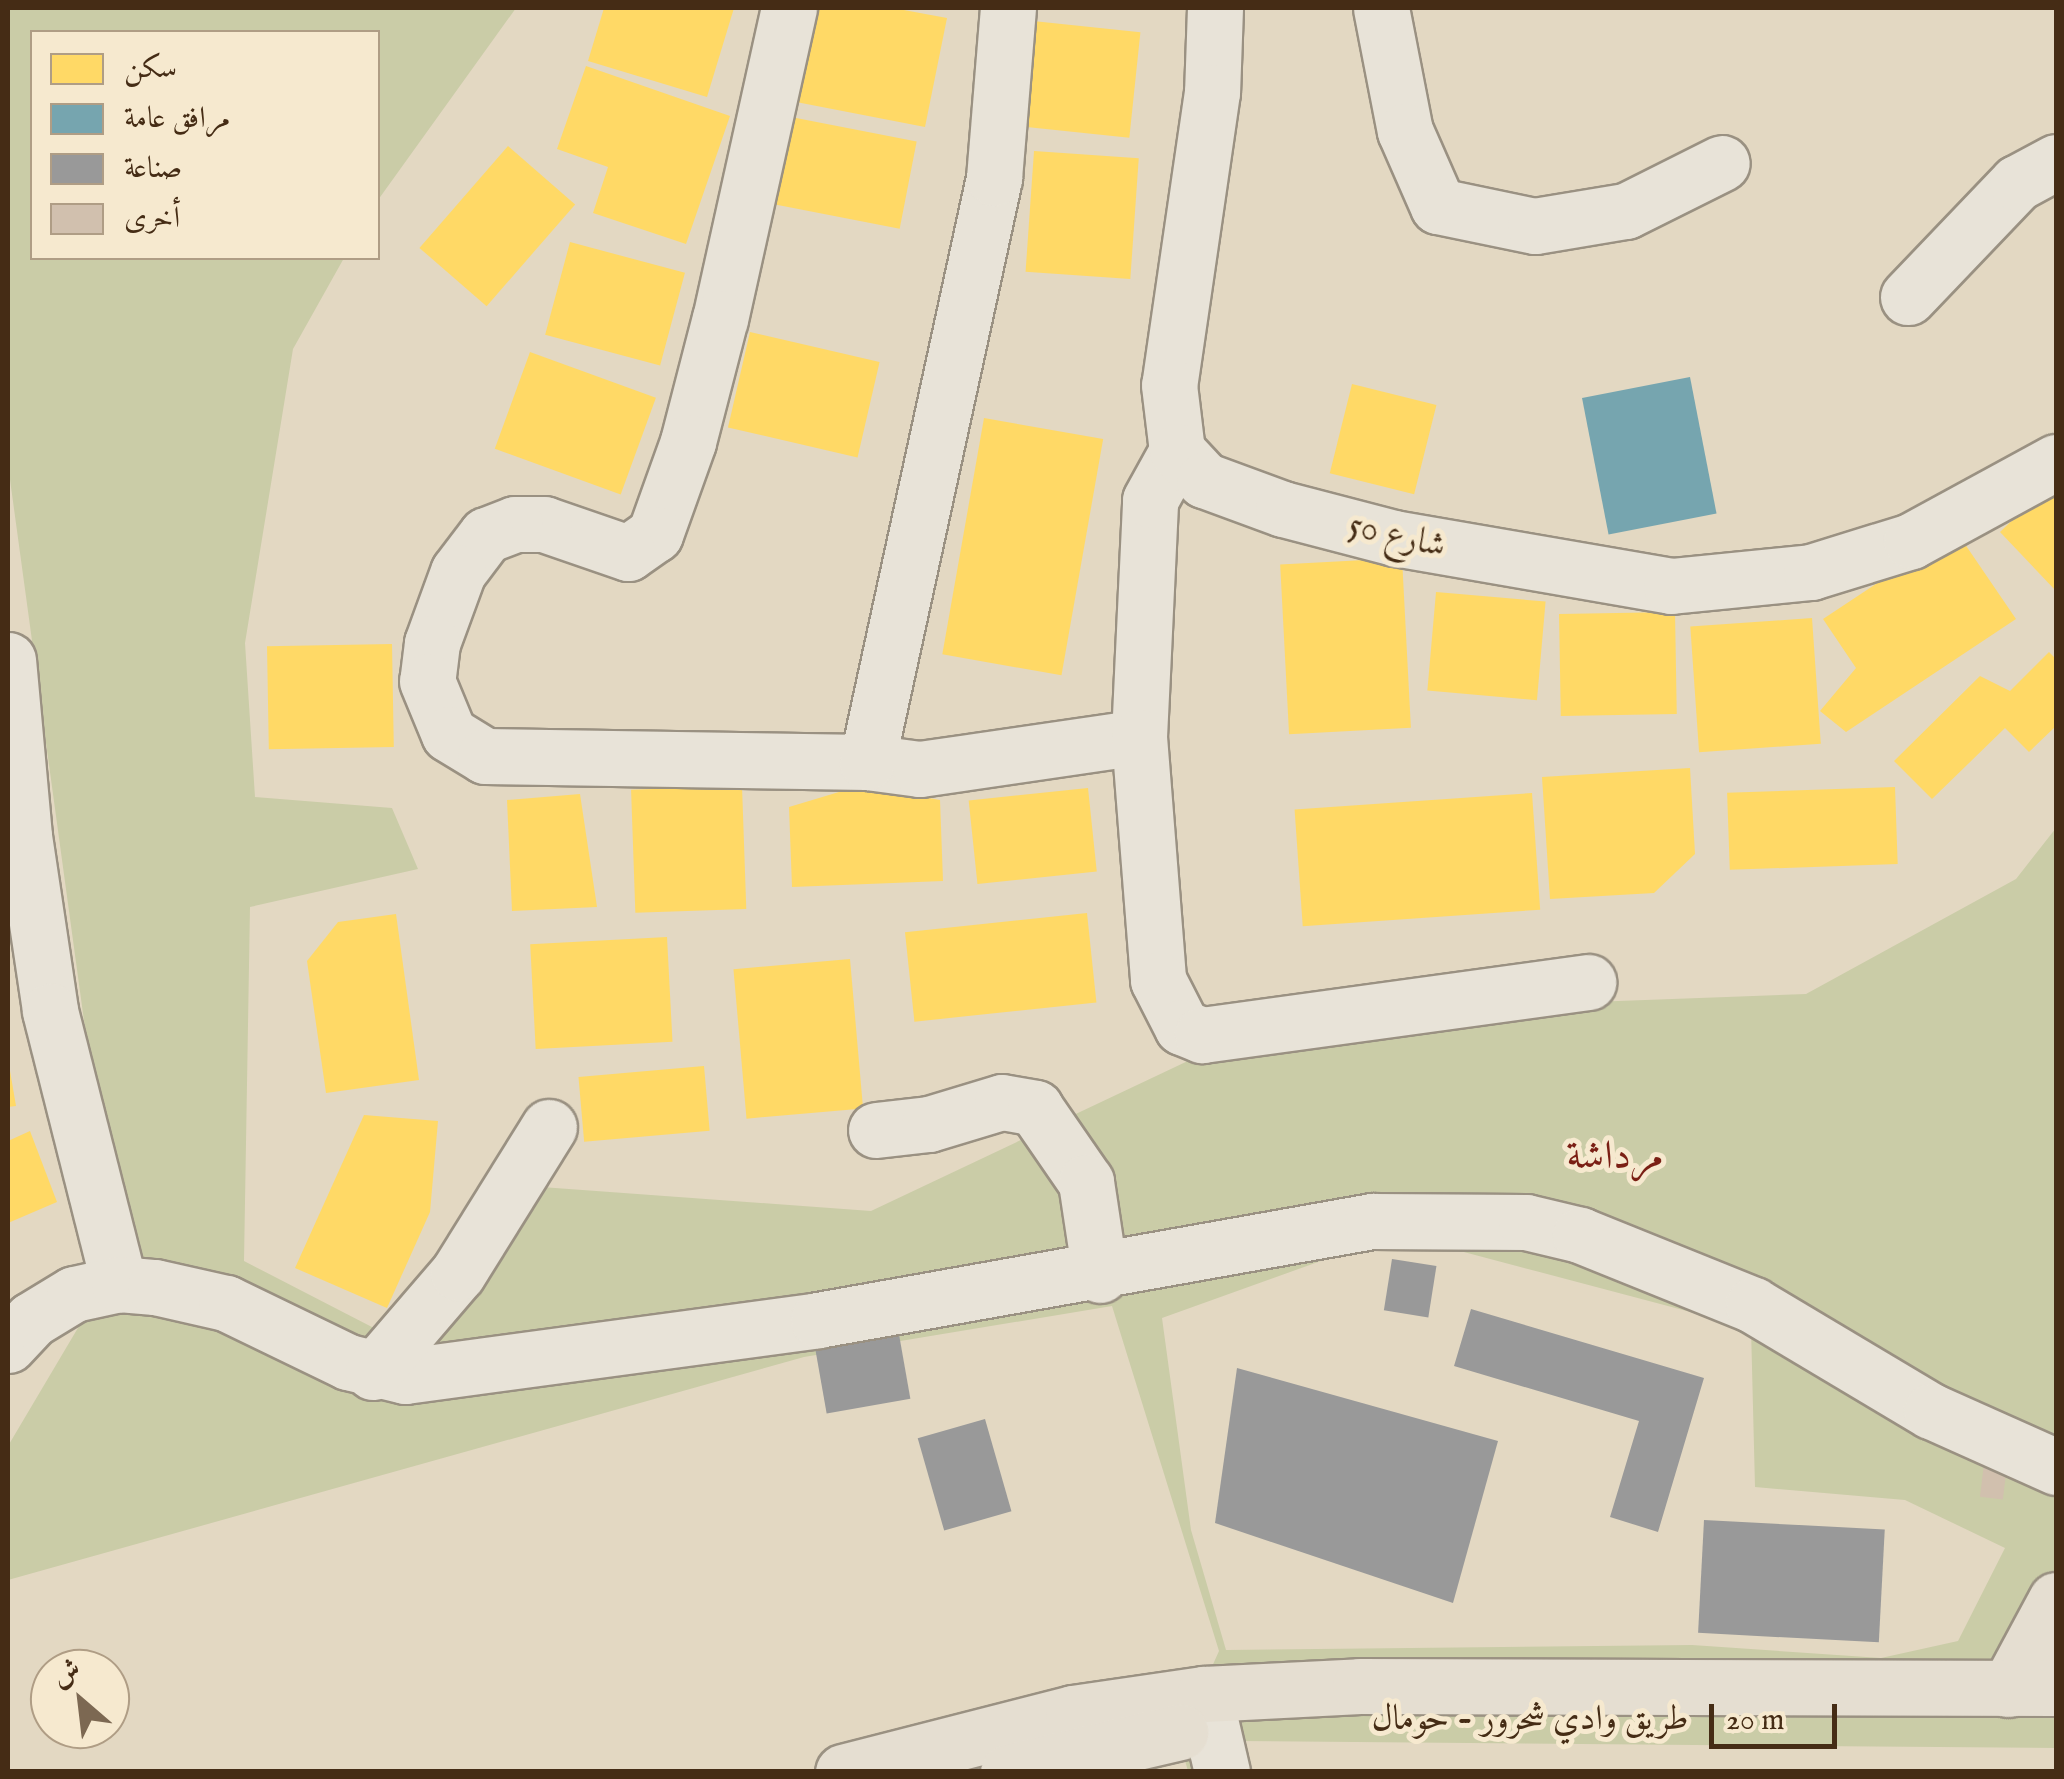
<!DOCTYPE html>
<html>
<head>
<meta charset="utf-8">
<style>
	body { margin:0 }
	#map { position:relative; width:2064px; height:1779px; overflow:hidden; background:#e3d8c2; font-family:"IM FELL English",Amiri,serif }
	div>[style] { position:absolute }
	.green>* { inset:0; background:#cacca7 }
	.homes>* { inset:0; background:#ffd966; transform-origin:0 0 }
	.public>* { inset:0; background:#76a5af; transform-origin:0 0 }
	.industry>* { inset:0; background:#999; transform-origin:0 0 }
	.building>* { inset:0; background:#d1c0ae; transform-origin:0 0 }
	.roads { filter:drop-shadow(2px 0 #9a9182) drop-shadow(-2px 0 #9a9182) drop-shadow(0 2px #9a9182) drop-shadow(0 -2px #9a9182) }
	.minor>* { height:55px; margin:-27.5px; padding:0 27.5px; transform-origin:27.5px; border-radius:27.5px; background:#e8e3d8 }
	.major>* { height:55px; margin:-27.5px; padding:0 27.5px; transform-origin:27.5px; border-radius:27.5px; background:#e5ded1 }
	span { translate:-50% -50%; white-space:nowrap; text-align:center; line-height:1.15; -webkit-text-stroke:10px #f6e9cf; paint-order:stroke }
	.street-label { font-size:35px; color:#452c15 }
	.quarter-label { font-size:40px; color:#7a1f14 }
	.frame { position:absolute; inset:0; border:10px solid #452c15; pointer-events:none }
	.legend { position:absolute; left:30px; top:30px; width:350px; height:230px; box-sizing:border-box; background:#f6e9cf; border:2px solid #af9d85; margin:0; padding:12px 18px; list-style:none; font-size:30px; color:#452c15 }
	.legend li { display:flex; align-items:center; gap:20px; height:50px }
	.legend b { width:50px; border:2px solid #af9d85 }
	.north { position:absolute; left:30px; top:1649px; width:100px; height:100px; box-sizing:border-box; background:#f6e9cf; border:2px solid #af9d85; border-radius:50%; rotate:332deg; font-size:28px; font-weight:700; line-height:40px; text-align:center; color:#452c15 }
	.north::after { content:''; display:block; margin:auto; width:35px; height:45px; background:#7c6852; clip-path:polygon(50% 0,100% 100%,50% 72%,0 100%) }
	.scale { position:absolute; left:1709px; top:1704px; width:128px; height:45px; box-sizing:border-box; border:5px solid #452c15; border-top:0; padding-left:12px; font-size:30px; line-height:35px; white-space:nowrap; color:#452c15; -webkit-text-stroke:8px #f6e9cf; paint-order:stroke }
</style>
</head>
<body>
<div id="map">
	<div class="green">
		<div style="clip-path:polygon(evenodd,8px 8px,516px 8px,378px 200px,378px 32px,32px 32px,32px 258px,344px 258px,293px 349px,245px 643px,255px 797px,392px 808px,418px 869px,250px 907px,244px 1261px,432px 1358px,514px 1185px,871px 1211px,1228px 1042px,1509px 1005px,1806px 994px,2016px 879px,2056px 828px,2056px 1748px,1235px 1741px,1241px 1771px,1188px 1771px,1179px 1740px,1219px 1651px,1112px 1306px,804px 1357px,8px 1580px,8px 1446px,117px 1262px,8px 465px,8px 8px,1396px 1234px,1751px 1328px,1755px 1487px,1905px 1500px,2005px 1548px,1958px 1641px,1881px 1658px,1692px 1645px,1226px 1650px,1191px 1530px,1162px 1318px,1396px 1234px)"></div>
	</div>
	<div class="homes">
		<div style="clip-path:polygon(604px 8px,734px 8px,707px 97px,588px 61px)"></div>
		<div style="clip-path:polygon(809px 8px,893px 8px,947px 18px,925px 127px,791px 101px)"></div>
		<div style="left:1033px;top:21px;width:108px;height:106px;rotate:6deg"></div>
		<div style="clip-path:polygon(586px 66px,730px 116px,686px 244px,593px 213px,608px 167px,557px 149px)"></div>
		<div style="left:791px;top:117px;width:128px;height:89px;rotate:11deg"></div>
		<div style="left:508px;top:146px;width:89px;height:135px;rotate:41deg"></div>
		<div style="left:1034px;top:151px;width:105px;height:121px;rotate:4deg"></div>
		<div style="left:570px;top:242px;width:119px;height:96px;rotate:15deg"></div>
		<div style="left:750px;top:332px;width:133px;height:98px;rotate:13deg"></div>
		<div style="left:530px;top:352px;width:134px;height:103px;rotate:20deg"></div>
		<div style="left:1352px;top:384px;width:87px;height:92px;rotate:14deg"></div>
		<div style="left:984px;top:418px;width:121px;height:240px;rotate:10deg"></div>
		<div style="clip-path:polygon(2056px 478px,2056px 591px,2000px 532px)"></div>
		<div style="clip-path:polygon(1956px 531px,2016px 619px,1846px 732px,1820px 711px,1856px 668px,1823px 619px)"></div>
		<div style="left:1402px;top:558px;width:170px;height:122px;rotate:87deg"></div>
		<div style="left:1436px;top:592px;width:110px;height:99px;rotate:5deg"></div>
		<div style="left:1675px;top:612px;width:102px;height:116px;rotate:89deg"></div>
		<div style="left:1812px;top:618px;width:126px;height:122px;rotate:86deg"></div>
		<div style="left:392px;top:644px;width:103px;height:125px;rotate:89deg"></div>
		<div style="clip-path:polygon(2049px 652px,2056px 659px,2056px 726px,2029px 752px,2005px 728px,1932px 799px,1894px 761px,1980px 676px,2010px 691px)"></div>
		<div style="clip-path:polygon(1690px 768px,1695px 854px,1654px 893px,1550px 899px,1542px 777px)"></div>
		<div style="left:742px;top:786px;width:123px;height:111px;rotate:88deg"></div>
		<div style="clip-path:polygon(859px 786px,940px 800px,943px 881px,792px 887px,789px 807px)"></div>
		<div style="left:1895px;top:787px;width:77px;height:168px;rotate:88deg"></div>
		<div style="left:1088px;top:788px;width:84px;height:120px;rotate:84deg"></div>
		<div style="left:1532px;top:793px;width:117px;height:238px;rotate:86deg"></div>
		<div style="clip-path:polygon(580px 794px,597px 907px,512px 911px,507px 800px)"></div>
		<div style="left:1087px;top:913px;width:90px;height:183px;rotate:84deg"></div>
		<div style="clip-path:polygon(396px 914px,419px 1080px,326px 1093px,307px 961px,338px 922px)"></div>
		<div style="left:667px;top:937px;width:105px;height:137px;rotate:87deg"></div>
		<div style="left:850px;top:959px;width:150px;height:117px;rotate:85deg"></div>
		<div style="clip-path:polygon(8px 1059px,16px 1106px,8px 1107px)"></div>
		<div style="left:704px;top:1066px;width:65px;height:126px;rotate:85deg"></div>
		<div style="clip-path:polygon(364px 1115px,438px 1121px,430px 1212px,387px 1308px,295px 1268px)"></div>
		<div style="clip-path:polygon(30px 1131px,57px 1202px,8px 1223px,8px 1141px)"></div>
	</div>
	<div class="public">
		<div style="left:1690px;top:377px;width:139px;height:110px;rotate:79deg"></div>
	</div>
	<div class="industry">
		<div style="left:1392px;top:1259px;width:45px;height:52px;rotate:9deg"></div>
		<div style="clip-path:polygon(1471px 1309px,1704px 1378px,1658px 1532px,1610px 1517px,1639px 1421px,1454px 1366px)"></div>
		<div style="left:897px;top:1323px;width:77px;height:85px;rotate:80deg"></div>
		<div style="clip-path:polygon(1237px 1368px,1498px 1441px,1453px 1603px,1215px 1523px)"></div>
		<div style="left:985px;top:1419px;width:96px;height:70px;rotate:74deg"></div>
		<div style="left:1704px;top:1520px;width:181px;height:113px;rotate:3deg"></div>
	</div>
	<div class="building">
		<div style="left:1984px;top:1464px;width:23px;height:33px;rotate:7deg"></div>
	</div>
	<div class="roads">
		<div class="minor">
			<div style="left:789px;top:8px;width:318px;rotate:102.5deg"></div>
			<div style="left:720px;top:318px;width:128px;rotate:104.5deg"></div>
			<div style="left:688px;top:442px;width:98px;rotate:109.7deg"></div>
			<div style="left:655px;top:534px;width:33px;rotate:145deg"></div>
			<div style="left:628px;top:553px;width:89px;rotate:-161deg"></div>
			<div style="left:544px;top:524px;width:29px;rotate:180deg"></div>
			<div style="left:515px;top:524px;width:31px;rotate:159deg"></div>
			<div style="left:486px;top:535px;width:46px;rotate:127.1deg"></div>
			<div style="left:458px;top:572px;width:76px;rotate:110.1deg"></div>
			<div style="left:432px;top:643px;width:38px;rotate:97deg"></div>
			<div style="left:427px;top:681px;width:57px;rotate:67.5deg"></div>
			<div style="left:449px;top:734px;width:42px;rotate:31.4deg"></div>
			<div style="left:485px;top:756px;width:382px;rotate:0.9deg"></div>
			<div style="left:867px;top:762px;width:53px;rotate:7.5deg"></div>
			<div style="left:920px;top:769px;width:221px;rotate:-8.3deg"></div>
			<div style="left:1139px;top:737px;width:237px;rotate:-87.3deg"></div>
			<div style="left:1150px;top:500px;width:56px;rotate:-61.1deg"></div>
			<div style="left:1215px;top:8px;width:84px;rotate:92deg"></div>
			<div style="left:1212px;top:92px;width:296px;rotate:98.3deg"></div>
			<div style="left:1169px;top:385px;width:66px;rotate:83.1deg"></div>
			<div style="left:1177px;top:451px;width:40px;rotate:47deg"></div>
			<div style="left:1204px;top:480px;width:84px;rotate:20.2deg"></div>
			<div style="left:1283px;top:509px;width:115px;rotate:14.6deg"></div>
			<div style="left:1394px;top:538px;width:281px;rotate:9.8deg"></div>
			<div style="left:1671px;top:586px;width:141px;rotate:-5.7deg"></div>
			<div style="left:1811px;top:572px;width:105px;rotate:-17.2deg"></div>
			<div style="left:1911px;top:541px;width:165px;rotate:-28.6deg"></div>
			<div style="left:1381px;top:8px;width:125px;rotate:79deg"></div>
			<div style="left:1405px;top:131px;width:82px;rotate:66.3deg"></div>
			<div style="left:1438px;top:206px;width:99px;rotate:11.7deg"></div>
			<div style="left:1535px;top:226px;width:92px;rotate:-9.4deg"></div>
			<div style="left:1626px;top:211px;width:107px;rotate:-26.6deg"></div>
			<div style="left:1908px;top:297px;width:158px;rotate:-46.3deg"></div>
			<div style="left:2017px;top:183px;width:44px;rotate:-28.3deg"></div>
			<div style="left:8px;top:660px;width:177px;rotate:84.8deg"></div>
			<div style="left:24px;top:836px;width:177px;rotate:81.5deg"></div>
			<div style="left:50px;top:1011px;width:282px;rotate:75.8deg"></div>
			<div style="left:1139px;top:737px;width:244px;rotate:85.5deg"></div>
			<div style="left:1158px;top:980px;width:53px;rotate:62.9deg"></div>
			<div style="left:1182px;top:1027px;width:22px;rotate:22deg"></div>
			<div style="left:1202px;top:1035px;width:390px;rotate:-7.8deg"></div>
			<div style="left:867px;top:762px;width:598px;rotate:-77.73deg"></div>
			<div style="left:994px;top:178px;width:171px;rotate:-85.3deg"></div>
			<div style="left:876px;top:1130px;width:53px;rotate:-6.5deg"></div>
			<div style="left:929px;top:1124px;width:76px;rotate:-16.8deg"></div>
			<div style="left:1002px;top:1102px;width:34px;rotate:10deg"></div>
			<div style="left:1035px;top:1108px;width:90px;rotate:55.4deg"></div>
			<div style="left:1086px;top:1182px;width:94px;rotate:81.4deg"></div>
			<div style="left:8px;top:1345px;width:34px;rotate:-47deg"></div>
			<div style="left:31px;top:1320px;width:50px;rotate:-31.2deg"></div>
			<div style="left:74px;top:1294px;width:46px;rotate:-12.5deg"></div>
			<div style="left:119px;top:1284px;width:36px;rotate:5deg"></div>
			<div style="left:155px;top:1287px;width:73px;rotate:12.7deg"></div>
			<div style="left:226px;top:1303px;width:136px;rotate:25.8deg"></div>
			<div style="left:348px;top:1362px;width:59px;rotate:13.8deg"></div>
			<div style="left:405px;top:1376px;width:417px;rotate:-7.7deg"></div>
			<div style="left:818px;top:1320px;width:563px;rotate:-10.13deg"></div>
			<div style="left:1372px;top:1221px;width:154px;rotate:0.4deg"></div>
			<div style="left:1526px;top:1222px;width:56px;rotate:13.5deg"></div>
			<div style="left:1580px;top:1235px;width:187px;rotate:22deg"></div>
			<div style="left:1753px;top:1305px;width:207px;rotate:30.8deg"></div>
			<div style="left:1931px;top:1411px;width:137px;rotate:24.1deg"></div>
			<div style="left:373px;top:1372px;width:130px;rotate:-49.4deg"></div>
			<div style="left:458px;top:1273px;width:172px;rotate:-58.1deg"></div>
			<div style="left:1204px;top:1694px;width:80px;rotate:77deg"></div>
		</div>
		<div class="major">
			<div style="left:2008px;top:1689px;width:101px;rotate:-61.7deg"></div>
			<div style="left:843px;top:1772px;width:237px;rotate:-14.4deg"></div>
			<div style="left:1073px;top:1713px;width:132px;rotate:-8.3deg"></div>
			<div style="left:1204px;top:1694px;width:156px;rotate:-2.9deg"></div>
			<div style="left:1360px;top:1686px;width:696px;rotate:0.16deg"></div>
			<div style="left:1008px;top:1772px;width:177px;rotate:-13.1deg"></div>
		</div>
	</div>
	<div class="street-label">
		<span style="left:1397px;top:537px;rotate:13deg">شارع 50</span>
		<span style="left:1530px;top:1720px">طريق وادي شحرور - حومال</span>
	</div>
	<div class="quarter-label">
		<span style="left:1615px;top:1158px">مرداشة</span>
	</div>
	<div class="frame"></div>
	<ul class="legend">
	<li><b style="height:28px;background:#ffd966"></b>سكن</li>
	<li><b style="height:28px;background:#76a5af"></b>مرافق عامة</li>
	<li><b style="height:28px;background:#999"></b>صناعة</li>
	<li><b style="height:28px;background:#d1c0ae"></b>أخرى</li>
	</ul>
	<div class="north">ش</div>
	<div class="scale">20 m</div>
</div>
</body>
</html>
